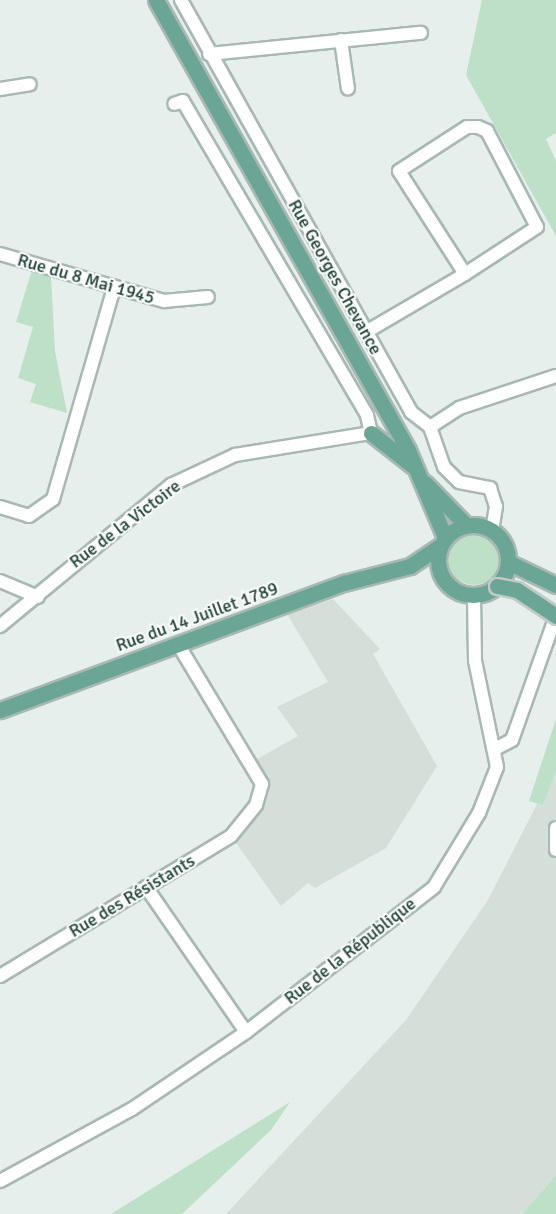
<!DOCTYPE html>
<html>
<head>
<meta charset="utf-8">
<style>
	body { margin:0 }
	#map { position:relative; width:556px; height:1214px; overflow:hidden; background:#e6efeb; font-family:Signika,sans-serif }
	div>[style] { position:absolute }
	.built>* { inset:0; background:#d4dfda }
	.green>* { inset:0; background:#bfe0c8 }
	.round { border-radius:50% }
	.roads { filter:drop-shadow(2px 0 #a8b8b2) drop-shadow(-2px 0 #a8b8b2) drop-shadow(0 2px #a8b8b2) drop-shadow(0 -2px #a8b8b2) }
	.minor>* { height:12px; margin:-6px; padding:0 6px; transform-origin:6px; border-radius:6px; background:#fff }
	.major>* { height:15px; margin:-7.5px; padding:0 7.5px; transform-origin:7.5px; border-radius:7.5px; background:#6aa596 }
	.major>.ring { margin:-7.5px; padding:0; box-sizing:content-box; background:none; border:15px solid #6aa596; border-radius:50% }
	.bridges { filter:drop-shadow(2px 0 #c2cac8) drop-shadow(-2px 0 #c2cac8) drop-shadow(0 2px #c2cac8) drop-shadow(0 -2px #c2cac8) }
	.major-bridge>* { height:15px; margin:-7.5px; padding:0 7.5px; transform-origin:7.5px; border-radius:7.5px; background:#6aa596 }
	span { translate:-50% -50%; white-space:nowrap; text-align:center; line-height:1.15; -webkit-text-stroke:4.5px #f7fbf9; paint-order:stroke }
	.street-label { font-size:18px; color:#24423a }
</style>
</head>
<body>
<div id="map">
	<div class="built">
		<div style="clip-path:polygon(333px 599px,380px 649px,373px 654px,437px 766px,386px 848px,315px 888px,308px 883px,281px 906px,231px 836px,262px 784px,250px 763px,298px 736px,277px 707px,328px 682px,287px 614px)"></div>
		<div style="clip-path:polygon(556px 748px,556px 1175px,522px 1214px,226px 1214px,406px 1020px,488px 900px,536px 806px)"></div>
	</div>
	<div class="green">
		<div style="clip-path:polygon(482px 0,556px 0,556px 133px,546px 139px,556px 161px,556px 236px,466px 75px)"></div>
		<div style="clip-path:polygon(32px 270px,51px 276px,55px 351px,67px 413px,30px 402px,36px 384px,18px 378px,33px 327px,16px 322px)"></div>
		<div class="round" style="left:448px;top:533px;width:52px;height:52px"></div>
		<div style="clip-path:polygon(556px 719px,556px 770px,543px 805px,529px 801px)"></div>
		<div style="clip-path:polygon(290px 1102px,271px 1130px,182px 1214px,111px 1214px)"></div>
		<div style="clip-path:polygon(556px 1175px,556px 1214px,522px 1214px)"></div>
	</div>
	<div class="roads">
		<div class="minor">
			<div style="left:181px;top:0;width:472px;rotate:60.8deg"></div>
			<div style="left:411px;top:412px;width:24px;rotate:38deg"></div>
			<div style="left:430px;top:427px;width:42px;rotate:70.7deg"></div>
			<div style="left:444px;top:467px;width:21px;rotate:45deg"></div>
			<div style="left:459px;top:482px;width:32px;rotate:11deg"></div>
			<div style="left:490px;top:488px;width:19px;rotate:72deg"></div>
			<div style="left:496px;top:506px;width:24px;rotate:99deg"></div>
			<div style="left:341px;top:40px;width:49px;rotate:81.9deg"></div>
			<div style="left:209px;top:54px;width:213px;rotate:-5.7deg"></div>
			<div style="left:0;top:89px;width:30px;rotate:-9deg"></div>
			<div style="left:0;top:254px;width:171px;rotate:16deg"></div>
			<div style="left:164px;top:301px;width:44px;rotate:-5.2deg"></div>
			<div style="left:366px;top:332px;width:115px;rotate:-30.4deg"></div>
			<div style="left:465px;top:274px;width:122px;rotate:-122.7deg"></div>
			<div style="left:399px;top:171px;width:81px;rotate:-32.9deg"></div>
			<div style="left:467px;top:127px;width:11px"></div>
			<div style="left:478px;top:127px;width:10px;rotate:24deg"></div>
			<div style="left:487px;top:131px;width:108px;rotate:62.5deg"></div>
			<div style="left:537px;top:227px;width:86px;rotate:146.9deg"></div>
			<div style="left:430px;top:427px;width:35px;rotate:-33deg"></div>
			<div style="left:459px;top:408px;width:102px;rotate:-18.3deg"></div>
			<div style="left:0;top:507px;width:30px;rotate:17deg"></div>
			<div style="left:29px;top:516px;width:29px;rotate:-35deg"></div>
			<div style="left:53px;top:499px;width:221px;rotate:-73.9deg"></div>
			<div style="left:0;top:581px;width:41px;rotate:22.8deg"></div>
			<div style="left:0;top:626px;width:222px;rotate:-39.5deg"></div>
			<div style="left:171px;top:485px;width:71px;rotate:-25.1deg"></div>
			<div style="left:235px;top:455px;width:138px;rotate:-9.2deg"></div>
			<div style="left:371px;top:433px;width:18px;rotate:-103deg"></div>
			<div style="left:367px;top:415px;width:364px;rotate:-120.4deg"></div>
			<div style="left:183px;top:101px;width:9px;rotate:162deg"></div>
			<div style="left:495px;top:749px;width:19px;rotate:-28deg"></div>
			<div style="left:512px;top:740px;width:123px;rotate:-70.5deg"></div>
			<div style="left:556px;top:828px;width:22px;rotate:90deg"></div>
			<div style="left:146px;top:887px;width:176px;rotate:55.4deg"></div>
			<div style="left:0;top:976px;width:270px;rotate:-31.2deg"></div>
			<div style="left:231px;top:836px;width:40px;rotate:-51deg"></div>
			<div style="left:256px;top:805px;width:22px;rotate:-74deg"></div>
			<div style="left:262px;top:784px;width:161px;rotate:-121deg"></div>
			<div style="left:0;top:1181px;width:150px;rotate:-28.6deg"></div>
			<div style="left:132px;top:1109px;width:138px;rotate:-34deg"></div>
			<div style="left:246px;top:1032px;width:237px;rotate:-37.6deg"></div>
			<div style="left:434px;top:887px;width:87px;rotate:-58.7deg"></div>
			<div style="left:479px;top:813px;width:49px;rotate:-68.6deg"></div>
			<div style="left:497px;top:767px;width:108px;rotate:-101.7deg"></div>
			<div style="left:475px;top:661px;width:65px;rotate:-90.9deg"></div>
		</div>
		<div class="major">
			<div style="left:156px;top:0;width:516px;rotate:60.75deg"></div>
			<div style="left:408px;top:450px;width:95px;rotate:67deg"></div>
			<div style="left:371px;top:433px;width:53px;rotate:38.2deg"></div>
			<div style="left:425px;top:483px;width:59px;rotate:45.7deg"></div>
			<div class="ring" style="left:438px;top:525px;width:55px;height:55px"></div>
			<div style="left:508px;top:562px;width:53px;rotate:25.6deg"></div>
			<div style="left:0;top:710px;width:367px;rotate:-20.3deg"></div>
			<div style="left:344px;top:583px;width:68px;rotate:-14.4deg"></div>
			<div style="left:410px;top:566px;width:36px;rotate:-34deg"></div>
		</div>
	</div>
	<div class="bridges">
		<div class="major-bridge">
			<div style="left:497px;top:586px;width:20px;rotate:11deg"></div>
			<div style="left:517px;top:590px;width:47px;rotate:33.7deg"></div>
		</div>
	</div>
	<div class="street-label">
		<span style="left:335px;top:277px;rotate:61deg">Rue Georges Chevance</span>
		<span style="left:86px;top:279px;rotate:16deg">Rue du 8 Mai 1945</span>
		<span style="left:125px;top:524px;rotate:-37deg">Rue de la Victoire</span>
		<span style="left:197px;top:617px;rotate:-20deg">Rue du 14 Juillet 1789</span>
		<span style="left:132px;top:896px;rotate:-31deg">Rue des Résistants</span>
		<span style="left:350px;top:951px;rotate:-38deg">Rue de la République</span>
	</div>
</div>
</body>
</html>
